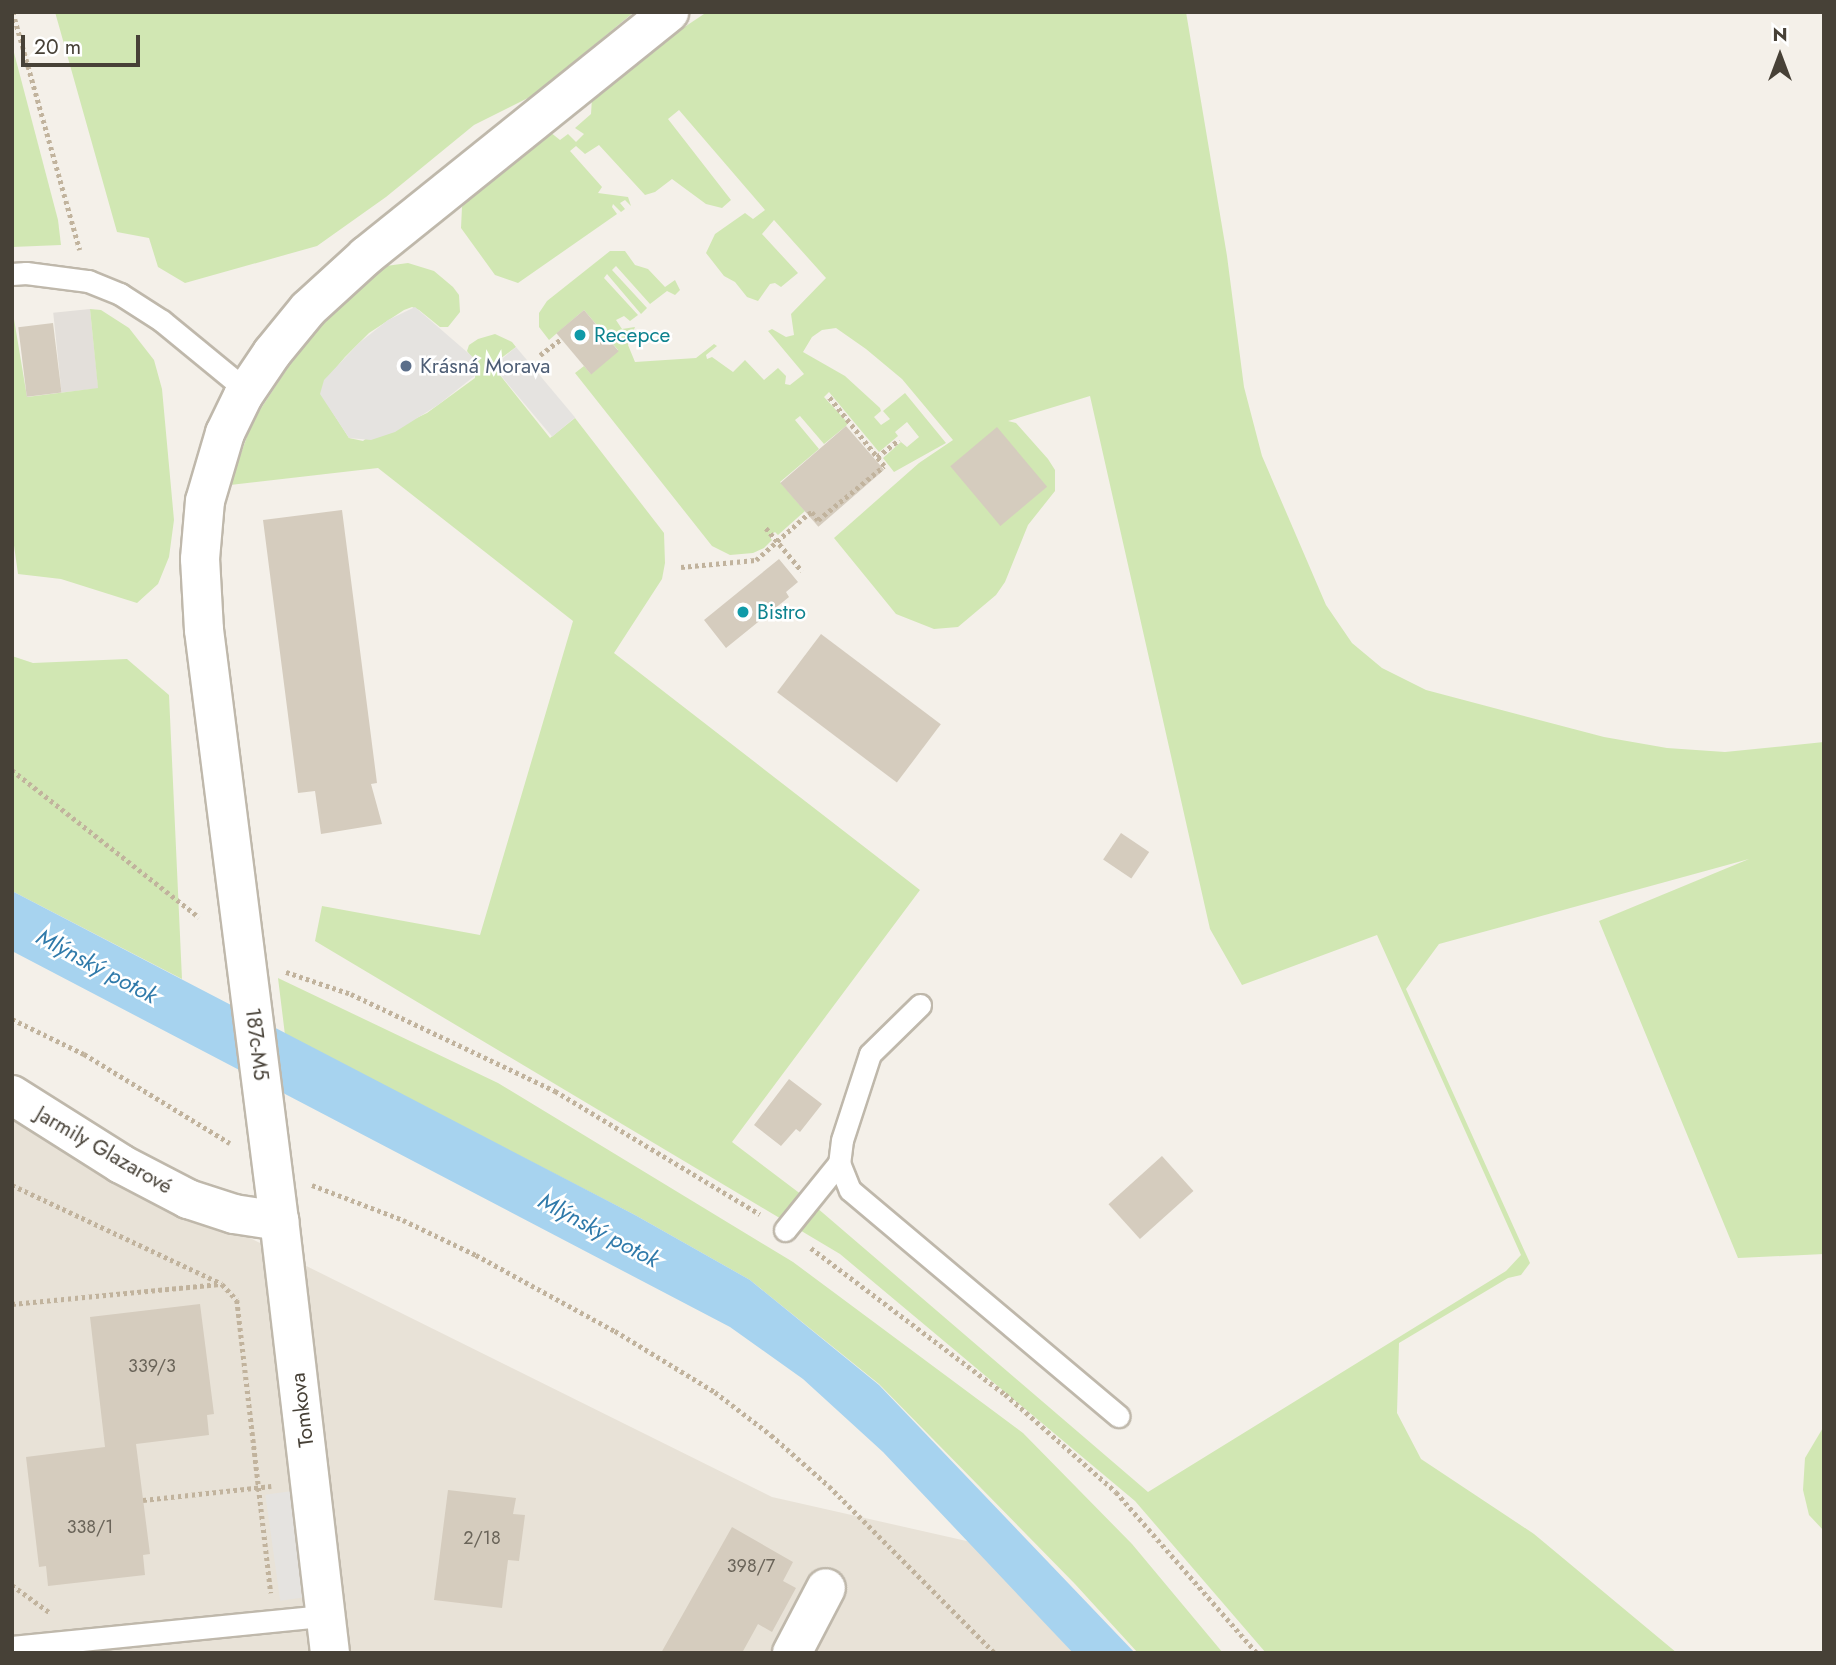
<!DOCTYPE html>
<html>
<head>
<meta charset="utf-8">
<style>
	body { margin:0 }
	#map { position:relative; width:1836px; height:1665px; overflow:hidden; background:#f4f0e9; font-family:Jost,sans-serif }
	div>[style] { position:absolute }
	.residential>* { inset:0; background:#e8e2d7 }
	.industrial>* { inset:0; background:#e3dfda; transform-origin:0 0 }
	.green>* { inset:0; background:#d1e7b3 }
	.parking>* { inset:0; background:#e5e3e0; transform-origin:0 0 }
	.water>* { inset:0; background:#a7d3ef }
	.building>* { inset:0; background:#d5ccbe; transform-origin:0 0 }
	.path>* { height:4.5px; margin-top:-2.25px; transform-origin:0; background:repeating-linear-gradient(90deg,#c1b39d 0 3.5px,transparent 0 7px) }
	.roads { filter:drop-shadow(2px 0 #bfb8ab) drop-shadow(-2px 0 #bfb8ab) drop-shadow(0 2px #bfb8ab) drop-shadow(0 -2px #bfb8ab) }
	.lane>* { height:21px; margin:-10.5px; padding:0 10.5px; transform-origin:10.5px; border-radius:10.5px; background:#fff }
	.street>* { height:38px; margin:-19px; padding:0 19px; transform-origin:19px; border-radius:19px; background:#fff }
	.dots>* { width:19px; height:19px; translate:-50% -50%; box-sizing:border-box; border:4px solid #fff; border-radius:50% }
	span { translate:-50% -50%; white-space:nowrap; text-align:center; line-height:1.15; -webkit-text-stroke:5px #fff; paint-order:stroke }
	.number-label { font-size:18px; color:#6a6459 }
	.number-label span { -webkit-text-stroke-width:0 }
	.culture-label { font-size:21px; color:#0d838f }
	.left { translate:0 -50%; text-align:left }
	.service-label { font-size:21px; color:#4e5e75 }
	.street-label { font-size:21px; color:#474137 }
	.water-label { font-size:23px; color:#307aaa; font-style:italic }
	.frame { position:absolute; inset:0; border:14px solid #474137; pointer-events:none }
	.north { position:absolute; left:1745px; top:21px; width:70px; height:70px; -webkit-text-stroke:5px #fff; paint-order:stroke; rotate:0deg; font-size:19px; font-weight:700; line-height:28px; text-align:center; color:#474137 }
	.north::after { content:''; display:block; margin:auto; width:24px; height:32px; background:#474137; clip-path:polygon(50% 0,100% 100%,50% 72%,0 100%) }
	.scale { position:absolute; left:21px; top:35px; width:119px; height:32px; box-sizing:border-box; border:4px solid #474137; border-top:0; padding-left:9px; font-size:21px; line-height:24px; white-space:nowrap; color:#474137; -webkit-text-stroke:5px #fff; paint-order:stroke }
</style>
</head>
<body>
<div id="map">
	<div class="residential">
		<div style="clip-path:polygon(12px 1120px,772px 1497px,971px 1542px,1073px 1653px,12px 1653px)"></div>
	</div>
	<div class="industrial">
		<div style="left:90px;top:309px;width:80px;height:37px;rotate:84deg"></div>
	</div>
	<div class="green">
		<div style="clip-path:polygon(55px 12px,634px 12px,534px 95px,474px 125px,386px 197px,317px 246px,185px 283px,158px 267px,149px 238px,117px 232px)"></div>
		<div style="clip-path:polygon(707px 12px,1186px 12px,1227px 256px,1244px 387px,1262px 456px,1326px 605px,1352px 643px,1382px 668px,1426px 690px,1604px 737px,1667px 748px,1725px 752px,1824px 742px,1824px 1254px,1738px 1258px,1599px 921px,1749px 859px,1439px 944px,1406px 989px,1530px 1263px,1521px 1275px,1508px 1278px,1399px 1343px,1397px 1413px,1421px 1459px,1534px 1534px,1677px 1653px,1266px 1653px,1135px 1501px,840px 1254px,315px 941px,322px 906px,480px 935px,573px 621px,378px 468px,230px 485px,252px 422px,304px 343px,369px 279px,386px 266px,408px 263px,434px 271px,453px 287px,459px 295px,460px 312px,448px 327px,440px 327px,419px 310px,412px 307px,404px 310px,369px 333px,345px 357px,325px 381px,326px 402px,349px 438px,363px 441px,373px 433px,400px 426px,427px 413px,475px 378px,476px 363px,467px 351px,469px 345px,478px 339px,495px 334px,512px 342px,516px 347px,492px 365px,550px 438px,575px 418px,664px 533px,665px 563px,662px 579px,614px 653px,920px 890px,732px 1142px,802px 1195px,1148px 1492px,1506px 1271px,1521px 1255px,1377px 935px,1242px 985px,1210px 929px,1090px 396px,1008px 421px,1016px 423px,1048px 459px,1055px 470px,1055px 491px,1028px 525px,1005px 582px,996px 595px,958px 627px,934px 629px,896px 614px,834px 538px,919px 463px,953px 440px,902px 379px,866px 349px,836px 328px,822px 330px,812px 337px,803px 352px,845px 376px,880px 408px,881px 411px,874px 417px,881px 425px,890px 419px,883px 411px,905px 393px,946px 443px,894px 472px,883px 458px,901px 442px,907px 447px,919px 437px,907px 422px,895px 432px,898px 436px,879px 452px,829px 392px,824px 397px,848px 423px,846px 426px,824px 444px,800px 416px,795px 420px,819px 449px,780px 482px,805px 511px,778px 535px,775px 532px,769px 536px,772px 540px,764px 548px,753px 553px,730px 555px,712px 546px,575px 373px,584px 366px,591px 374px,618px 350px,584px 310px,549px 340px,539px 327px,539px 313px,547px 301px,610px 251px,625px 251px,635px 265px,648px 269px,665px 287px,675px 280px,680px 290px,675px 295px,667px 291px,650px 304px,616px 266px,612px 270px,647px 308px,641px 314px,607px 274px,604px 278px,638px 315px,630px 321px,624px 316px,616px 320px,622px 329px,635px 327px,628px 345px,635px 362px,696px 358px,714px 344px,717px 346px,706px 355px,707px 359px,712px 357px,733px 372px,745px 360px,764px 380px,778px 368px,786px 376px,785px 384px,790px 385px,804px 374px,768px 331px,772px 329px,786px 337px,794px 335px,791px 314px,826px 278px,774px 220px,762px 234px,798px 273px,781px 287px,775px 283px,770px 284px,758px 301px,747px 297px,735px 282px,724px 276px,706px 253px,715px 234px,745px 213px,753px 219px,765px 210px,679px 110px,668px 119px,731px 200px,722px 208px,706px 204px,672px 179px,655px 192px,645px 195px,599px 145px,585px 154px,576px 146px,570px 151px,602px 187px,598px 193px,628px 197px,631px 206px,625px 200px,620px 203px,625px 209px,621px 212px,613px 204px,612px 207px,617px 214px,518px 283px,495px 275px,461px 228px,462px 207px,476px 191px,550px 132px,560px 140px,568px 134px,576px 142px,584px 134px,575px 128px,591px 114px,592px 98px,647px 52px)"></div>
		<div style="clip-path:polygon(12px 45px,58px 220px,61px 245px,12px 247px)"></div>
		<div style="clip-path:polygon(12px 307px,27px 397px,98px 388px,90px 309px,101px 310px,129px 328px,154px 360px,162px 389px,174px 520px,169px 557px,158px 584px,137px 603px,61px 579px,18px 574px,12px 531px)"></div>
		<div style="clip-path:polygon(12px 656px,33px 663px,127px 659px,169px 695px,182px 979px,12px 891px)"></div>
		<div style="clip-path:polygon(278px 978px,498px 1083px,793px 1262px,1023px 1433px,1132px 1544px,1223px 1653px,1138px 1653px,1075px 1584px,879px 1384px,750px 1280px,635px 1215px,285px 1035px)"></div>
		<div style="clip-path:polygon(1824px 1426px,1824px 1531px,1809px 1515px,1803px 1490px,1805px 1458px)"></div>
	</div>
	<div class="parking">
		<div style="clip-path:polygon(415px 307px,474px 358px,477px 374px,438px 405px,395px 432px,371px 440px,349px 438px,320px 394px,324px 380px,359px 343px,388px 320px)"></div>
		<div style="left:516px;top:347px;width:92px;height:30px;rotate:50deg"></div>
		<div style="left:292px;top:1491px;width:107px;height:27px;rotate:82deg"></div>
	</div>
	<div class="water">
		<div style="clip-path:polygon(12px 891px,635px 1215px,750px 1280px,879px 1385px,1135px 1653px,1073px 1653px,883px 1452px,803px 1379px,730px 1327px,12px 951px)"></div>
	</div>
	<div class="building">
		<div style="left:584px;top:310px;width:54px;height:36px;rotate:50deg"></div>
		<div style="left:53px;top:323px;width:70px;height:35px;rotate:83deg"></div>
		<div style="left:846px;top:426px;width:58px;height:87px;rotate:49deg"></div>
		<div style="left:997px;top:427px;width:78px;height:61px;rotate:50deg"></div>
		<div style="clip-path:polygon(342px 510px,377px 783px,371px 784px,382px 824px,321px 834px,315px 791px,298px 793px,263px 520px)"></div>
		<div style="clip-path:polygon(779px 559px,798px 582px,786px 592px,789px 597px,726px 648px,704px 620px)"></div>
		<div style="left:821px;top:634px;width:150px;height:73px;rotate:37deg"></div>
		<div style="left:1121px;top:833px;width:34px;height:32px;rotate:34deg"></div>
		<div style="clip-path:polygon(789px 1079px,822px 1104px,800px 1132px,796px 1129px,781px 1146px,754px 1125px)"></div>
		<div style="left:1162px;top:1156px;width:47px;height:72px;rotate:48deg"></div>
		<div style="clip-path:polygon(200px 1304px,214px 1414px,207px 1415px,209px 1435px,136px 1444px,150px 1554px,143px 1555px,145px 1575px,48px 1586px,46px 1566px,39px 1567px,26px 1457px,105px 1447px,90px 1317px)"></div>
		<div style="clip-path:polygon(448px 1490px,516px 1498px,513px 1514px,525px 1515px,519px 1561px,508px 1560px,502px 1608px,434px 1600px)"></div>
		<div style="clip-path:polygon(732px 1527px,793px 1562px,783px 1581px,796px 1588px,772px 1632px,758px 1624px,742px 1653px,661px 1653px)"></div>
	</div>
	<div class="path">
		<div style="left:13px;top:12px;width:247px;rotate:74.3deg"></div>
		<div style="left:540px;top:355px;width:26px;rotate:-37deg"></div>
		<div style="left:877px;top:457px;width:28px;rotate:-38deg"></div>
		<div style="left:766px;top:528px;width:56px;rotate:50.1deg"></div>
		<div style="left:681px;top:567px;width:75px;rotate:-5.3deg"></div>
		<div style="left:756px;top:560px;width:69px;rotate:-41.5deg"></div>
		<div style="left:808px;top:514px;width:4px;rotate:-27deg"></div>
		<div style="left:812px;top:512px;width:10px;rotate:53deg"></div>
		<div style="left:818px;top:520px;width:85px;rotate:-39.3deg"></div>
		<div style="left:884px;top:466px;width:90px;rotate:-128.7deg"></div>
		<div style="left:12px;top:770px;width:238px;rotate:38.2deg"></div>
		<div style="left:286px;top:972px;width:69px;rotate:18.7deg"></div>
		<div style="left:351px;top:994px;width:226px;rotate:25.4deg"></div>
		<div style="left:555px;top:1091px;width:239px;rotate:31deg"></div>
		<div style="left:12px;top:1019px;width:80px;rotate:25.9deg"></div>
		<div style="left:84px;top:1054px;width:171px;rotate:31.4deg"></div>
		<div style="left:12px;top:1185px;width:232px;rotate:25.2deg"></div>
		<div style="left:222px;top:1284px;width:22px;rotate:47deg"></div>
		<div style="left:237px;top:1300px;width:295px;rotate:83.4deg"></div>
		<div style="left:312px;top:1185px;width:97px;rotate:21deg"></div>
		<div style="left:403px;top:1220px;width:81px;rotate:25.6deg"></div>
		<div style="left:476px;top:1255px;width:158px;rotate:28.7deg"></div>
		<div style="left:615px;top:1331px;width:117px;rotate:31.4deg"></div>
		<div style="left:715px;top:1392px;width:71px;rotate:37.5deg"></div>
		<div style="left:771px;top:1435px;width:77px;rotate:41.3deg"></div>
		<div style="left:829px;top:1486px;width:235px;rotate:45.2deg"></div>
		<div style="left:811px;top:1248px;width:243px;rotate:37deg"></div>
		<div style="left:1005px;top:1394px;width:148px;rotate:41.4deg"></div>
		<div style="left:1116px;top:1492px;width:214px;rotate:48.8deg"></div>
		<div style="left:12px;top:1304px;width:209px;rotate:-5.5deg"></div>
		<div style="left:143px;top:1500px;width:129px;rotate:-6.2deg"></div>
		<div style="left:12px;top:1585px;width:46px;rotate:36.1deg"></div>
	</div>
	<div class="roads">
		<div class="lane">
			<div style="left:12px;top:274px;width:14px;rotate:-4deg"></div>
			<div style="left:26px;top:273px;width:63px;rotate:7.4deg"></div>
			<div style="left:88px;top:281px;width:35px;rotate:22deg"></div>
			<div style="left:120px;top:294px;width:50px;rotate:32.7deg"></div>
			<div style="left:162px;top:321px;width:109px;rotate:39.4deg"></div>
			<div style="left:920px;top:1005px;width:70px;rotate:135.6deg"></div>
			<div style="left:870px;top:1054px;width:90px;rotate:108deg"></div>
			<div style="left:842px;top:1140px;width:23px;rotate:97deg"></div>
			<div style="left:839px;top:1163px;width:29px;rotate:68deg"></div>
			<div style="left:850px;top:1190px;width:351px;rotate:40.1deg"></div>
			<div style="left:785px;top:1230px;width:86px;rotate:-51.1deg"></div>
			<div style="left:12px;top:1647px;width:315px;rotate:-5.7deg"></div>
		</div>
		<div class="street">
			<div style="left:12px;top:1095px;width:129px;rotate:32.3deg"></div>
			<div style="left:121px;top:1164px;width:76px;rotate:27.6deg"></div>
			<div style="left:188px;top:1199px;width:48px;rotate:18.1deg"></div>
			<div style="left:234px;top:1214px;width:46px;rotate:8.8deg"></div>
			<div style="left:330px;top:1653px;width:435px;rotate:-96.7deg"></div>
			<div style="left:279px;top:1221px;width:596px;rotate:-97.23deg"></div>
			<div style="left:204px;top:630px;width:71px;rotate:-93.2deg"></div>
			<div style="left:200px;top:559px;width:58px;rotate:-85.1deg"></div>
			<div style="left:205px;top:501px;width:71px;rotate:-73.6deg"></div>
			<div style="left:225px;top:433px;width:41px;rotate:-64.1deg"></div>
			<div style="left:243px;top:396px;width:52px;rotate:-56deg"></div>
			<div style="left:272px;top:353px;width:57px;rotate:-50.7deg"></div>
			<div style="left:308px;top:309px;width:79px;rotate:-42.4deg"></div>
			<div style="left:366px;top:256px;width:389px;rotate:-38.8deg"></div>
			<div style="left:792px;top:1653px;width:73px;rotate:-62.4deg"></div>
		</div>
	</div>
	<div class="dots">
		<div style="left:580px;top:335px;background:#0f9aa8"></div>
		<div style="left:406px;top:366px;background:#5c6f8a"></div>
		<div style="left:743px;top:612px;background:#0f9aa8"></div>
	</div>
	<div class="number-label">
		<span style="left:152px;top:1366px">339/3</span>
		<span style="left:90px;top:1527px">338/1</span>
		<span style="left:482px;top:1538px">2/18</span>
		<span style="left:751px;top:1566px">398/7</span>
	</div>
	<div class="culture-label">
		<span class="left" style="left:594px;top:335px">Recepce</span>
		<span class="left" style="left:757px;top:612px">Bistro</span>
	</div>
	<div class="service-label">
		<span class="left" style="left:420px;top:366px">Krásná Morava</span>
	</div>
	<div class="street-label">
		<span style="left:257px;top:1044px;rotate:83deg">187c-M5</span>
		<span style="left:104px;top:1150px;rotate:30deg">Jarmily Glazarové</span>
		<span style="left:302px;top:1410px;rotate:-97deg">Tomkova</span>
	</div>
	<div class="water-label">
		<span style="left:97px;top:966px;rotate:28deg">Mlýnský potok</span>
		<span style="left:599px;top:1230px;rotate:28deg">Mlýnský potok</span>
	</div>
	<div class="frame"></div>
	<div class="north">N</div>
	<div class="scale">20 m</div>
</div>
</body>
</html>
